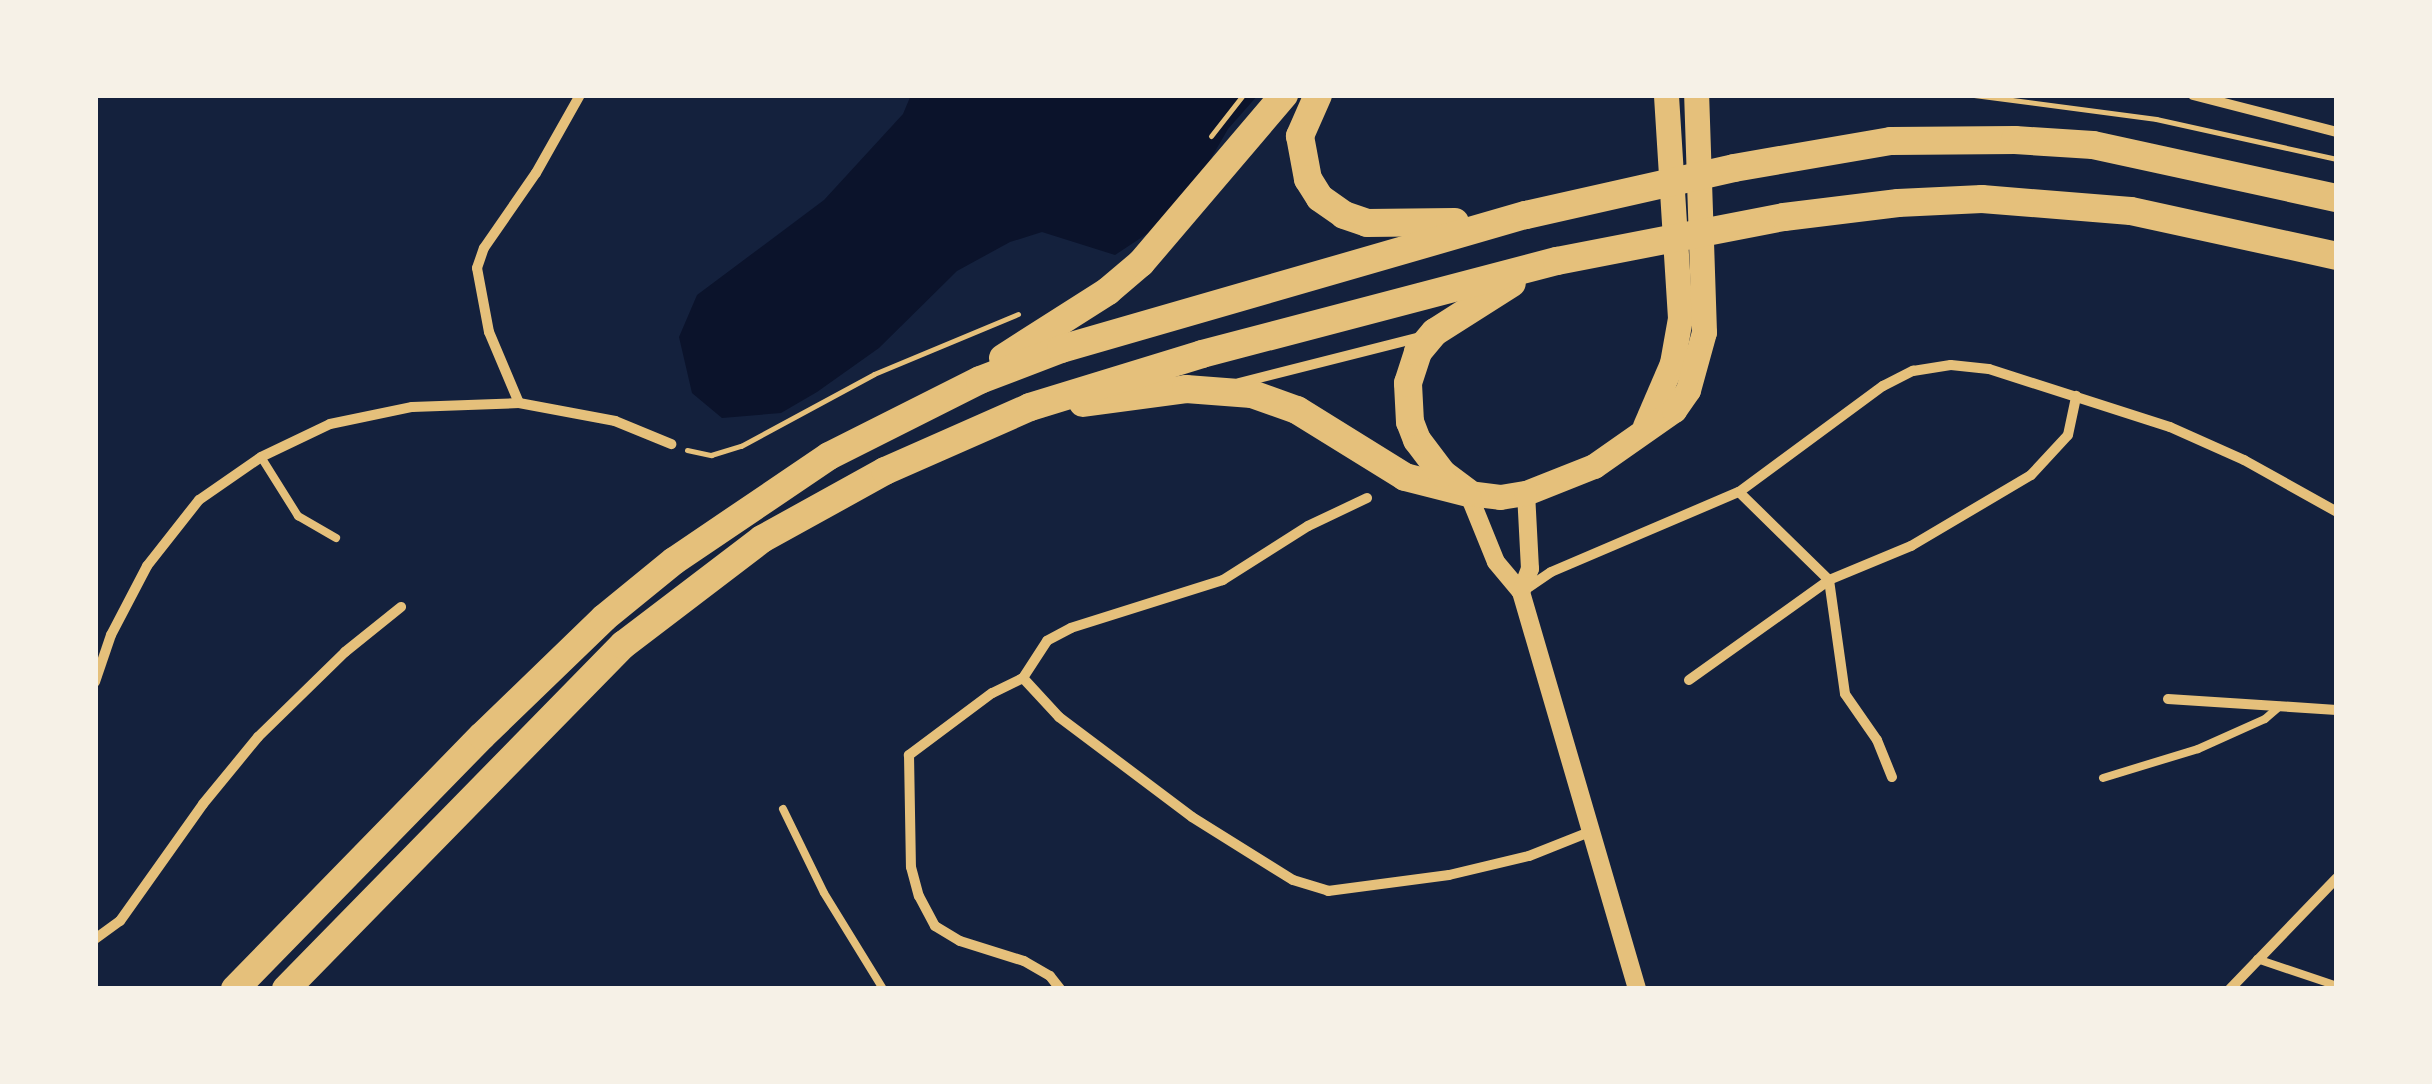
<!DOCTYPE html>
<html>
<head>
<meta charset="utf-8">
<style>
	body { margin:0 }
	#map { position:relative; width:2432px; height:1084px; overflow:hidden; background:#14213d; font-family:"Varela Round",sans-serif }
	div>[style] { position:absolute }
	.water>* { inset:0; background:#0b132b }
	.path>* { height:5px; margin:-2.5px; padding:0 2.5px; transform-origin:2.5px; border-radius:2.5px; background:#e5c07b }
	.service>* { height:8px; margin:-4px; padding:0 4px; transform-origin:4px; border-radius:4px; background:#e5c07b }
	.minor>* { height:10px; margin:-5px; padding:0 5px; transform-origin:5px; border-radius:5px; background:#e5c07b }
	.tertiary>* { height:18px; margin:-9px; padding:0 9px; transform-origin:9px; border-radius:9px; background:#e5c07b }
	.primary>* { height:25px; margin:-12.5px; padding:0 12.5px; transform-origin:12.5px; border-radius:12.5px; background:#e5c07b }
	.trunk>* { height:28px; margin:-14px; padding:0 14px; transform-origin:14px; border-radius:14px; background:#e5c07b }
	span { translate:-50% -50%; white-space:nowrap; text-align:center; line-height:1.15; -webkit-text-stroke:9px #f6f1e7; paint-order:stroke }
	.frame { position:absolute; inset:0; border:98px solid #f6f1e7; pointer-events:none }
</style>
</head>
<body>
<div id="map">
	<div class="water">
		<div style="clip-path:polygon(911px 95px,1258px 95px,1228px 129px,1180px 212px,1115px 255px,1042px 232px,1010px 242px,957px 271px,879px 348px,817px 392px,781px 413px,722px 418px,692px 393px,679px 337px,697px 295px,824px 200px,903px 114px)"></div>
	</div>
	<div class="path">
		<div style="left:1974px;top:95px;width:184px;rotate:7.5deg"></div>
		<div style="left:2156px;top:119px;width:185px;rotate:12.5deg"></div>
		<div style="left:1211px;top:136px;width:52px;rotate:-52deg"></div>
		<div style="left:687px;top:450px;width:25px;rotate:12deg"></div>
		<div style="left:711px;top:455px;width:31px;rotate:-17deg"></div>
		<div style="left:741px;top:446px;width:151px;rotate:-28.4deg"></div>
		<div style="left:874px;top:374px;width:156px;rotate:-22.6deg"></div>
	</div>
	<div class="service">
		<div style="left:261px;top:457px;width:70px;rotate:57.9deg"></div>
		<div style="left:298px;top:516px;width:44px;rotate:30.1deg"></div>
		<div style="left:2103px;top:778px;width:99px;rotate:-17deg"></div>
		<div style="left:2198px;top:749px;width:73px;rotate:-24.1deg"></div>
		<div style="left:2265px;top:719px;width:20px;rotate:-41deg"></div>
		<div style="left:783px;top:809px;width:93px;rotate:64deg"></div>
		<div style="left:824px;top:893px;width:113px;rotate:58.4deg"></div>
		<div style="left:2257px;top:959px;width:84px;rotate:18.6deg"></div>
	</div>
	<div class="minor">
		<div style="left:2193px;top:95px;width:149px;rotate:14.4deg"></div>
		<div style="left:1239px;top:383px;width:188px;rotate:-14.2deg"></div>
		<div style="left:519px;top:403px;width:77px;rotate:-112.9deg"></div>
		<div style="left:489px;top:332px;width:65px;rotate:-100.6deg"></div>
		<div style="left:477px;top:268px;width:21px;rotate:-71deg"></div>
		<div style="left:484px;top:248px;width:91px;rotate:-55.3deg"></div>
		<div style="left:536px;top:173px;width:90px;rotate:-60.6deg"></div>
		<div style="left:1739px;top:492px;width:126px;rotate:44.4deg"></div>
		<div style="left:1829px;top:580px;width:115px;rotate:82deg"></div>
		<div style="left:1845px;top:694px;width:56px;rotate:55.2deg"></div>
		<div style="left:1877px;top:740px;width:40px;rotate:68deg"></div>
		<div style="left:1367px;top:498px;width:65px;rotate:154.6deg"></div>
		<div style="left:1308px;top:526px;width:101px;rotate:147.6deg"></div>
		<div style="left:1223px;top:580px;width:159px;rotate:162.5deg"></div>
		<div style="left:1071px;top:628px;width:27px;rotate:152deg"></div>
		<div style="left:1047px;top:641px;width:44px;rotate:123deg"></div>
		<div style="left:1023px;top:678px;width:53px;rotate:47.3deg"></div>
		<div style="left:1059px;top:717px;width:166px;rotate:36.9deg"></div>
		<div style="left:1192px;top:817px;width:119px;rotate:32deg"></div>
		<div style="left:1293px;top:880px;width:37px;rotate:17deg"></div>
		<div style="left:1328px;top:891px;width:122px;rotate:-7.5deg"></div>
		<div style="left:1449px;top:875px;width:82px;rotate:-13.4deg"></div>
		<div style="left:1529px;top:856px;width:68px;rotate:-21.6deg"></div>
		<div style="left:1526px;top:589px;width:30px;rotate:-34deg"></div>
		<div style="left:1551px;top:572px;width:204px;rotate:-23.1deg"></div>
		<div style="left:1739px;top:492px;width:179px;rotate:-36.4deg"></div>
		<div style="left:1883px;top:386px;width:34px;rotate:-27deg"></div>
		<div style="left:1913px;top:371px;width:38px;rotate:-9deg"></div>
		<div style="left:1951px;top:365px;width:38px;rotate:6deg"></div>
		<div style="left:1989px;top:369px;width:190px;rotate:17.8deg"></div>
		<div style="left:2170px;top:427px;width:81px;rotate:24deg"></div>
		<div style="left:2244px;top:460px;width:107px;rotate:29.2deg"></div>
		<div style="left:1023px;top:678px;width:34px;rotate:154deg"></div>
		<div style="left:992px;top:693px;width:104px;rotate:143.2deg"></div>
		<div style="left:909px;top:755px;width:112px;rotate:89deg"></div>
		<div style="left:911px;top:867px;width:30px;rotate:75deg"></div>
		<div style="left:919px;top:896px;width:34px;rotate:62deg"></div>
		<div style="left:935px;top:926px;width:29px;rotate:31deg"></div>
		<div style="left:960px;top:941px;width:67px;rotate:17.4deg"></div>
		<div style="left:1024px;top:961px;width:30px;rotate:30deg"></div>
		<div style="left:1050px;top:976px;width:16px;rotate:52deg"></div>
		<div style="left:1689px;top:680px;width:172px;rotate:-35.5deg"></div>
		<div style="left:1829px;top:580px;width:89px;rotate:-22.5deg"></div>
		<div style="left:1911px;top:546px;width:139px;rotate:-30.6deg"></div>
		<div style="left:2031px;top:475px;width:54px;rotate:-47.2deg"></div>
		<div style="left:2068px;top:435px;width:40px;rotate:-78deg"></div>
		<div style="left:95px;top:682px;width:50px;rotate:-71.2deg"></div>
		<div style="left:111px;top:635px;width:78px;rotate:-62.4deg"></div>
		<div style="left:147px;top:566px;width:84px;rotate:-51.8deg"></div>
		<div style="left:199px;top:500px;width:75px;rotate:-34.7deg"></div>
		<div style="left:261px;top:457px;width:76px;rotate:-25.6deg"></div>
		<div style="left:330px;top:424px;width:84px;rotate:-11.7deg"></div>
		<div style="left:412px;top:407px;width:107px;rotate:-2.1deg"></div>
		<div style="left:519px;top:403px;width:98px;rotate:10.6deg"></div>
		<div style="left:615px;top:421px;width:61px;rotate:22.3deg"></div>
		<div style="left:2168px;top:699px;width:169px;rotate:3.7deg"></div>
		<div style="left:95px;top:939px;width:31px;rotate:-36deg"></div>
		<div style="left:120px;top:921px;width:143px;rotate:-54.6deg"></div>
		<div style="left:203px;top:804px;width:87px;rotate:-50.6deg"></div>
		<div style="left:258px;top:737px;width:122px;rotate:-44.3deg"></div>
		<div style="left:345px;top:652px;width:72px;rotate:-38.8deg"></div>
		<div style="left:2230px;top:989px;width:154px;rotate:-46.1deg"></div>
	</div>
	<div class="tertiary">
		<div style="left:1468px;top:493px;width:74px;rotate:67.9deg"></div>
		<div style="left:1496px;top:562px;width:39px;rotate:50deg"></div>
		<div style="left:1521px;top:592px;width:414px;rotate:73.7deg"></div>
		<div style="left:1521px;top:592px;width:25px;rotate:-69deg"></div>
		<div style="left:1530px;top:569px;width:76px;rotate:-93deg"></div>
	</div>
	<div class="primary">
		<div style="left:1645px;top:426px;width:69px;rotate:-66.8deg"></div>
		<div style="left:1672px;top:363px;width:46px;rotate:-79.9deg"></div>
		<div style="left:1680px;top:318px;width:223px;rotate:-93.6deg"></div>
		<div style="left:1468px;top:493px;width:32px;rotate:7deg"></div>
		<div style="left:1500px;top:497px;width:26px;rotate:-9deg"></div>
		<div style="left:1526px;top:493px;width:73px;rotate:-21.7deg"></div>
		<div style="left:1594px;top:466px;width:98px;rotate:-35deg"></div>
		<div style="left:1674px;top:410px;width:24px;rotate:-55deg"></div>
		<div style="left:1688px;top:390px;width:60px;rotate:-74.6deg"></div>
		<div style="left:1704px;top:332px;width:237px;rotate:-91.9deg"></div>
	</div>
	<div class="trunk">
		<div style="left:1318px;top:95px;width:45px;rotate:113.7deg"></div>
		<div style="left:1300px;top:136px;width:44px;rotate:79.5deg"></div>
		<div style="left:1308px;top:179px;width:22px;rotate:58deg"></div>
		<div style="left:1320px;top:198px;width:29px;rotate:35deg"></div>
		<div style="left:1344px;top:215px;width:24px;rotate:19deg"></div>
		<div style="left:1367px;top:223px;width:88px;rotate:-0.7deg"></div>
		<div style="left:1003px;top:358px;width:125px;rotate:-32.5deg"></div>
		<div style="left:1108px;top:291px;width:43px;rotate:-40.3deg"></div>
		<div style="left:1141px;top:263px;width:221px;rotate:-49.6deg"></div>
		<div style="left:1083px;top:403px;width:104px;rotate:-7.7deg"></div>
		<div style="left:1186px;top:389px;width:66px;rotate:4.3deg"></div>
		<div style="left:1252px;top:394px;width:48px;rotate:19.6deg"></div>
		<div style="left:1297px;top:410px;width:127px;rotate:31.8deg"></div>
		<div style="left:1405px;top:477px;width:65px;rotate:14.3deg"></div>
		<div style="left:1467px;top:492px;width:31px;rotate:-143deg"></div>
		<div style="left:1442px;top:473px;width:41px;rotate:-127.1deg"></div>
		<div style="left:1417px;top:440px;width:19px;rotate:-111deg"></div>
		<div style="left:1410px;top:422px;width:39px;rotate:-93deg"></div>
		<div style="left:1408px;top:383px;width:33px;rotate:-72deg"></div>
		<div style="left:1418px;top:352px;width:26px;rotate:-50deg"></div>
		<div style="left:1435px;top:332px;width:91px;rotate:-32.5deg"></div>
		<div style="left:235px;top:989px;width:354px;rotate:-45.7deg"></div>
		<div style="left:482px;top:736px;width:170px;rotate:-44deg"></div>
		<div style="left:604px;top:618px;width:90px;rotate:-39.2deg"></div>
		<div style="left:674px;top:561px;width:187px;rotate:-34.1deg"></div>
		<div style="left:829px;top:456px;width:169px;rotate:-26.7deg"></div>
		<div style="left:980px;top:380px;width:87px;rotate:-20.9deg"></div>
		<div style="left:1061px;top:349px;width:484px;rotate:-16.1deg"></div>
		<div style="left:1526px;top:215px;width:213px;rotate:-12.7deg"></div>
		<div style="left:1734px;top:168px;width:159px;rotate:-9.8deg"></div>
		<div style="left:1891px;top:141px;width:124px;rotate:-0.5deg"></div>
		<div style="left:2015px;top:140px;width:78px;rotate:3.7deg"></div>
		<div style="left:2093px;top:145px;width:250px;rotate:12.3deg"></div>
		<div style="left:286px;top:989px;width:482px;rotate:-45.6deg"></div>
		<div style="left:623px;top:645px;width:175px;rotate:-37.3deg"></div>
		<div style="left:762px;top:539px;width:141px;rotate:-28.9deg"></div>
		<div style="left:885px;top:471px;width:158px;rotate:-23.8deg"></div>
		<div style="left:1030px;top:407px;width:180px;rotate:-17.1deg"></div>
		<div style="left:1202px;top:354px;width:367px;rotate:-14.7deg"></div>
		<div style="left:1557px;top:261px;width:231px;rotate:-11deg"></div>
		<div style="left:1784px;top:217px;width:115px;rotate:-7deg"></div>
		<div style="left:1898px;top:203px;width:84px;rotate:-2.7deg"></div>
		<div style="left:1982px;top:199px;width:149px;rotate:4.6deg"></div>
		<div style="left:2131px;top:211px;width:211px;rotate:12.3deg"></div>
	</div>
	<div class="frame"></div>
</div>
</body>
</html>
